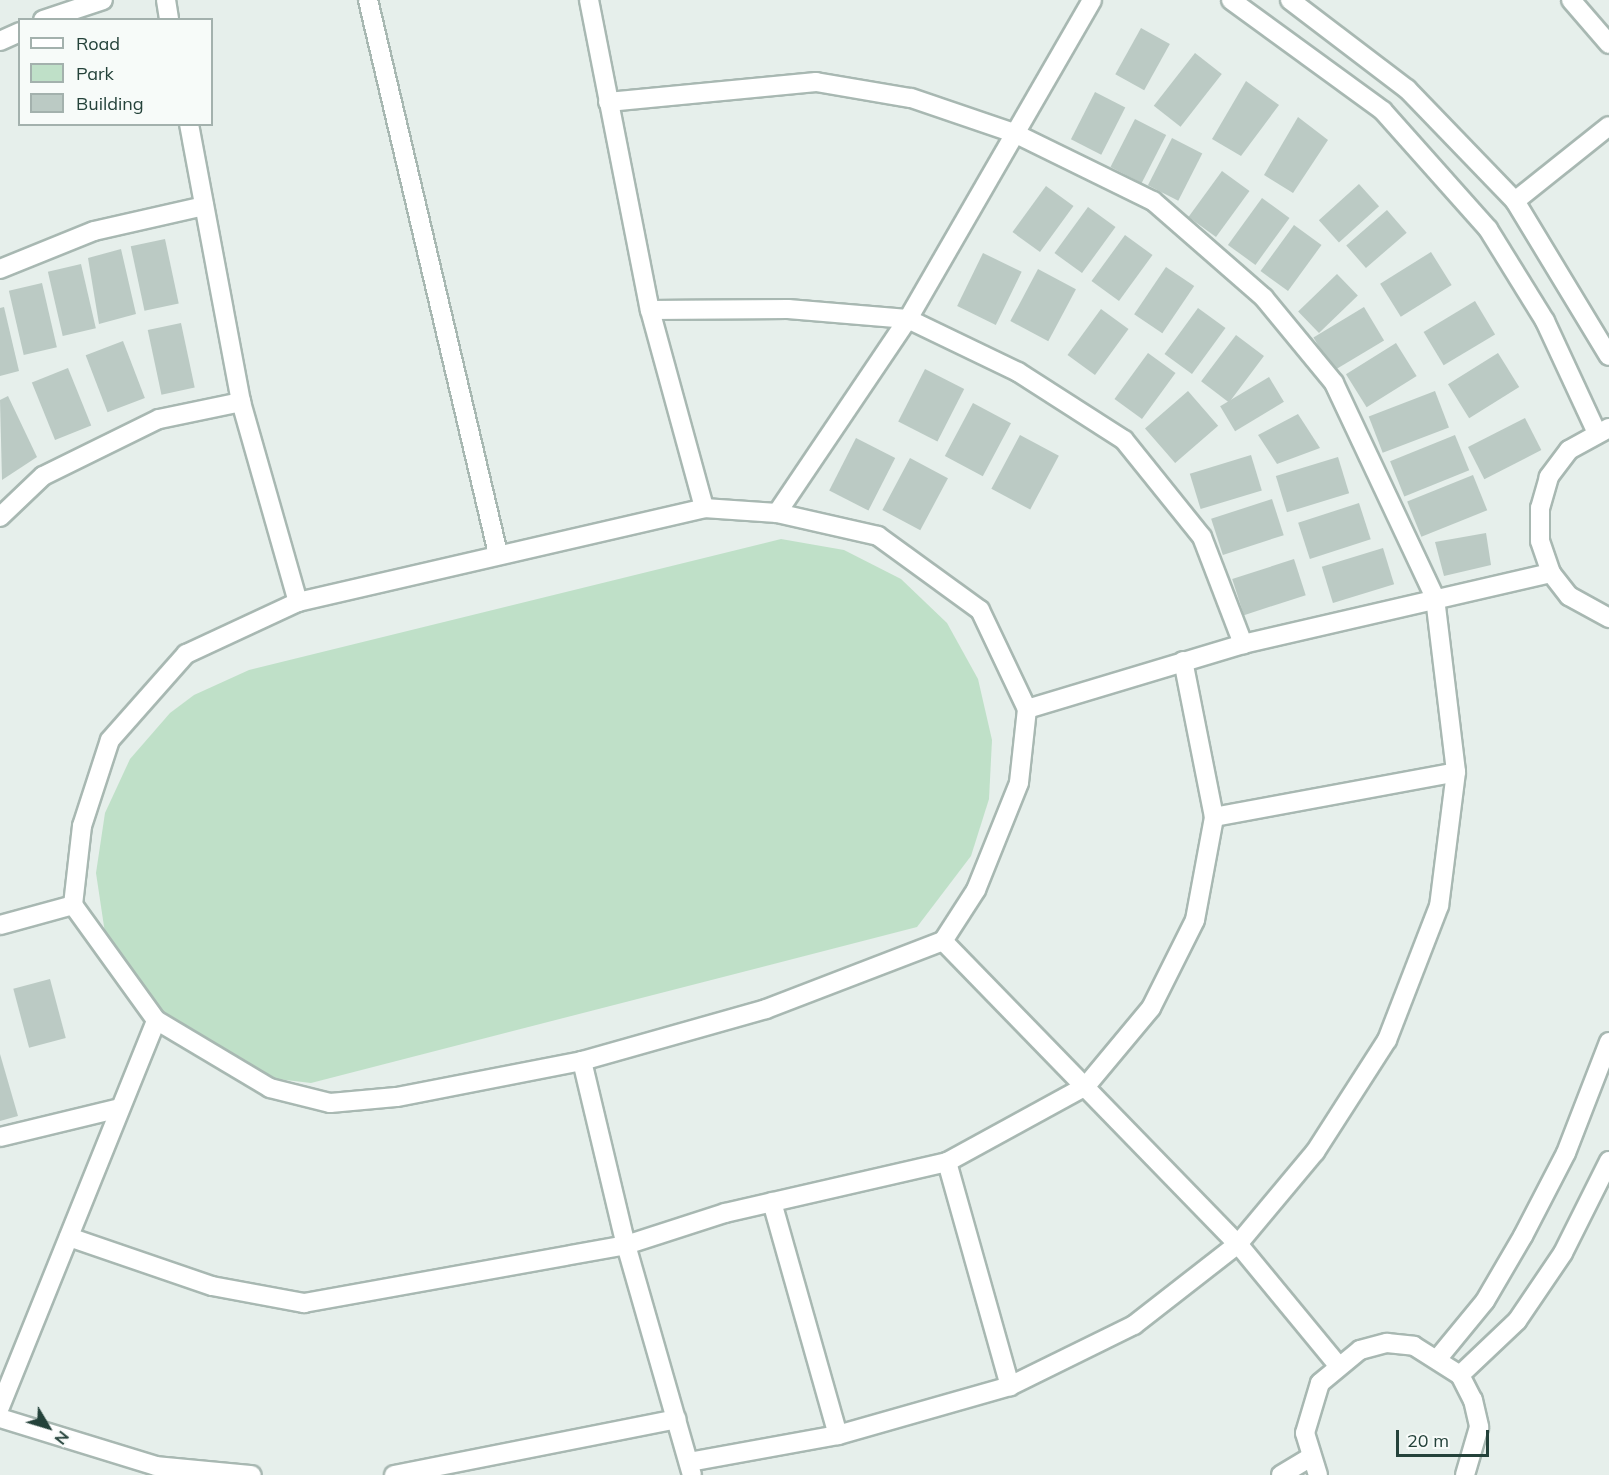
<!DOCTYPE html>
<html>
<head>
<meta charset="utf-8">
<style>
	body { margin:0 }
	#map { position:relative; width:1609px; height:1475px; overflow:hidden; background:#e6efeb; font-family:Mulish,sans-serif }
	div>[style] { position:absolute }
	.green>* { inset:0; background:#bfe0c8 }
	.building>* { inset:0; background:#bbcac4; transform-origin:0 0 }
	.roads { filter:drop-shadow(2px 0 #a8b8b2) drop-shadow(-2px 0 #a8b8b2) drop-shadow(0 2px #a8b8b2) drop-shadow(0 -2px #a8b8b2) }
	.minor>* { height:18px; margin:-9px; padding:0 9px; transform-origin:9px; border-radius:9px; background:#fff }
	.tertiary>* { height:18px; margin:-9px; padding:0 9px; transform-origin:9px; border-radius:9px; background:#fff }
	span { translate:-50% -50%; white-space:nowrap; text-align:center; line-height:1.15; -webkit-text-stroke:4.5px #f7fbf9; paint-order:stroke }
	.legend { position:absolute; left:18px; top:18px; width:195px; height:108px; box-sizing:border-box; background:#f7fbf9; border:2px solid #a3b1ad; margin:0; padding:8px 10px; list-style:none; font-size:18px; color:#24423a }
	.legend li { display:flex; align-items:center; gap:12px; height:30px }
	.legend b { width:30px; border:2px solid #a3b1ad }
	.north { position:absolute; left:18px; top:1397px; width:60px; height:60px; -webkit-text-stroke:4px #f7fbf9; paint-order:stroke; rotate:128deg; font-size:16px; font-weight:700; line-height:24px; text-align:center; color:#24423a }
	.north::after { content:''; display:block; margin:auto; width:21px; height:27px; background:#24423a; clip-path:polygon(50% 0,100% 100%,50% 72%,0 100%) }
	.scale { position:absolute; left:1396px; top:1430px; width:93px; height:27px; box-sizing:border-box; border:3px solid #24423a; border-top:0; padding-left:8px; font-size:18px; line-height:21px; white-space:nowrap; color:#24423a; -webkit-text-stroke:4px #f7fbf9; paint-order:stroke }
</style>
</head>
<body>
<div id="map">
	<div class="green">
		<div style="clip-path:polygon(781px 539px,844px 550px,901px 579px,947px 623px,978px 679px,992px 740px,989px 799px,971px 856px,917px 927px,311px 1083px,251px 1076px,195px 1052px,115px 961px,105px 933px,96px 873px,105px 813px,130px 759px,170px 713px,194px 695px,249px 670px)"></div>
	</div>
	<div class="building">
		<div style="left:1141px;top:28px;width:33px;height:53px;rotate:29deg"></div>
		<div style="left:1195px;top:53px;width:34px;height:67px;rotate:38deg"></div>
		<div style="clip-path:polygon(1246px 81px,1279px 105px,1241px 156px,1212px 139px)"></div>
		<div style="left:1095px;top:92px;width:34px;height:53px;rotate:27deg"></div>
		<div style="clip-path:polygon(1298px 117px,1328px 140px,1293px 193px,1264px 175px)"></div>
		<div style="left:1135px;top:119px;width:35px;height:54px;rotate:27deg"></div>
		<div style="left:1172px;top:138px;width:34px;height:53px;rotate:27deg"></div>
		<div style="left:1222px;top:171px;width:34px;height:57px;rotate:36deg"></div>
		<div style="left:1359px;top:184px;width:30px;height:54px;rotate:48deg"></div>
		<div style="left:1046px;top:186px;width:34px;height:57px;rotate:36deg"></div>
		<div style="left:1262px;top:198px;width:34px;height:58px;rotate:36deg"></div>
		<div style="left:1088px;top:207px;width:34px;height:57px;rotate:36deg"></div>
		<div style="left:1387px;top:210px;width:30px;height:54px;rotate:49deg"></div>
		<div style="left:1294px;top:225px;width:34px;height:57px;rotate:36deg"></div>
		<div style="left:1125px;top:235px;width:34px;height:57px;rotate:36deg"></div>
		<div style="left:165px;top:239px;width:66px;height:35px;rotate:78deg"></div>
		<div style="clip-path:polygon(121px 249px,136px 314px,99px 324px,88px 258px)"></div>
		<div style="left:1431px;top:252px;width:39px;height:60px;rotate:58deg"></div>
		<div style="left:983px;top:253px;width:43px;height:59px;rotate:26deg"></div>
		<div style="left:81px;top:264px;width:66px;height:34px;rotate:77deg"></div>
		<div style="left:1166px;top:267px;width:34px;height:57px;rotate:34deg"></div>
		<div style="left:1038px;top:269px;width:43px;height:59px;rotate:28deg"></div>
		<div style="left:1337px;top:274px;width:30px;height:54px;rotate:46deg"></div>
		<div style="left:42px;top:283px;width:66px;height:34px;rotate:77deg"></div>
		<div style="left:1475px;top:301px;width:39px;height:60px;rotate:59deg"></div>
		<div style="clip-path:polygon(4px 307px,19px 371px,0 376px,0 308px)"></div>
		<div style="left:1364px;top:307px;width:39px;height:59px;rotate:59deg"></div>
		<div style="left:1198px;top:308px;width:34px;height:57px;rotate:36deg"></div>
		<div style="left:1101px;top:309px;width:34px;height:57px;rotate:36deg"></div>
		<div style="left:181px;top:323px;width:66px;height:34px;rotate:78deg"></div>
		<div style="left:1236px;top:335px;width:35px;height:58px;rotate:37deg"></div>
		<div style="left:123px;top:341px;width:61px;height:40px;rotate:69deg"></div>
		<div style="left:1396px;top:343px;width:39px;height:59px;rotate:58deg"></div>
		<div style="left:1148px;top:353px;width:34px;height:57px;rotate:36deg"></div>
		<div style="left:1498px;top:353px;width:40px;height:59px;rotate:58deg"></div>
		<div style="left:68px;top:368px;width:62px;height:39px;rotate:68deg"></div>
		<div style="left:925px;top:369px;width:44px;height:59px;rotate:27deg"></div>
		<div style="left:1269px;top:377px;width:29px;height:57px;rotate:59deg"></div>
		<div style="left:1188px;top:391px;width:46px;height:57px;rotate:49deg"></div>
		<div style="left:1435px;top:391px;width:39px;height:71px;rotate:69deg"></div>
		<div style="clip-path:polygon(8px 396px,37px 457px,2px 480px,0 400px)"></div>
		<div style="left:973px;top:403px;width:43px;height:60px;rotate:28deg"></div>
		<div style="clip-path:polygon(1298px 414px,1320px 448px,1277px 464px,1258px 435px)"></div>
		<div style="left:1525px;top:418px;width:36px;height:64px;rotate:63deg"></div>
		<div style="left:1020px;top:435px;width:44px;height:61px;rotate:28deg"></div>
		<div style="left:1455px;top:435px;width:38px;height:70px;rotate:68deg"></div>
		<div style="left:856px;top:438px;width:44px;height:59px;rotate:27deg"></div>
		<div style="left:1251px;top:455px;width:37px;height:64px;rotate:73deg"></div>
		<div style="left:1338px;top:457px;width:38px;height:65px;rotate:73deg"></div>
		<div style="left:910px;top:458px;width:43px;height:59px;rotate:28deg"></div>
		<div style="left:1473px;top:475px;width:38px;height:71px;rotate:68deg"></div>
		<div style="left:1272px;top:499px;width:38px;height:64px;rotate:72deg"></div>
		<div style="left:1359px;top:503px;width:38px;height:64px;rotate:72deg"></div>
		<div style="clip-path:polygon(1486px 533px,1491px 565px,1444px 576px,1435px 542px)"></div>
		<div style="left:1383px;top:548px;width:38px;height:64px;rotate:73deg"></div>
		<div style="left:1294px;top:559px;width:38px;height:65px;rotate:72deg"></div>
		<div style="left:50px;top:979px;width:61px;height:38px;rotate:75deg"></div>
		<div style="clip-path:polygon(0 1054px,18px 1116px,0 1121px)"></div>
	</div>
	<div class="roads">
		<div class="minor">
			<div style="left:166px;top:0;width:20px;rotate:81deg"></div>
			<div style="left:368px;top:0;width:569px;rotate:76.79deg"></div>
			<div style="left:589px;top:0;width:316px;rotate:78.9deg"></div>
			<div style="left:650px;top:310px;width:205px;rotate:74.7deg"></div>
			<div style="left:1571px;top:0;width:58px;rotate:49.2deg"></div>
			<div style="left:608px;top:102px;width:209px;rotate:-5.5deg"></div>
			<div style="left:816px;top:82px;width:96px;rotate:9.6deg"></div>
			<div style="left:911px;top:98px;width:109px;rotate:18.8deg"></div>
			<div style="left:1014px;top:133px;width:155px;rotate:26.1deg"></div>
			<div style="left:1153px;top:201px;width:147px;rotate:41.1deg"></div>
			<div style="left:1264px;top:298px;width:110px;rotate:50.5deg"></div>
			<div style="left:1334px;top:383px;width:238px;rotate:64.8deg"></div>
			<div style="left:1435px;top:598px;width:175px;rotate:83.1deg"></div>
			<div style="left:1456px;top:772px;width:135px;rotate:97.2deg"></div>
			<div style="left:1439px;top:906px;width:144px;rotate:111.2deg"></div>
			<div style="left:1387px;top:1040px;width:133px;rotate:122.7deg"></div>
			<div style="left:1315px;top:1152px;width:120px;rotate:129.9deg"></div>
			<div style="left:1238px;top:1244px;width:132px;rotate:142.1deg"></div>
			<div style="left:1134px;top:1325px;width:138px;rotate:153.8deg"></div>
			<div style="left:1010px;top:1386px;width:179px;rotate:164.1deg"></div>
			<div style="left:838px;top:1435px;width:150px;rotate:169.7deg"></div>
			<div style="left:189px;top:124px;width:283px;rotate:79.4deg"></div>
			<div style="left:241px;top:402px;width:208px;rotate:74.1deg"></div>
			<div style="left:1515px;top:201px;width:120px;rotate:-38.6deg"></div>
			<div style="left:0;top:269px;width:101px;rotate:-22deg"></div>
			<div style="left:94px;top:231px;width:113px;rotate:-12.8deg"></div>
			<div style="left:650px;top:310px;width:138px;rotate:-0.4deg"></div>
			<div style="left:788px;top:309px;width:120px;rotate:4.8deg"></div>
			<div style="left:908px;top:319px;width:122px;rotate:25.7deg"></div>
			<div style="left:1018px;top:372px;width:126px;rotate:32.7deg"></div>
			<div style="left:1124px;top:440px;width:124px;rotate:51.2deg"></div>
			<div style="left:1202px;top:537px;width:115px;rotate:69deg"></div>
			<div style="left:704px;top:508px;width:73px;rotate:3.9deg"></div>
			<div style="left:777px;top:513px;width:104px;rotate:12.8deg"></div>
			<div style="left:878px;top:536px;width:126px;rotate:36deg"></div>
			<div style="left:980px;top:610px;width:110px;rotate:64.6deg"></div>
			<div style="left:1027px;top:709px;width:74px;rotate:96.2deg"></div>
			<div style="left:1019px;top:783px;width:115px;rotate:111.9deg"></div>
			<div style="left:976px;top:890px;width:61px;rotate:122.9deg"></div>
			<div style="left:943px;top:941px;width:190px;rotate:159deg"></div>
			<div style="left:766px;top:1009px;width:191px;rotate:164.2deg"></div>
			<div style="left:582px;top:1061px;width:189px;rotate:169deg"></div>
			<div style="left:396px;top:1097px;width:66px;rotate:174.8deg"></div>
			<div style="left:330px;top:1103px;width:62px;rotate:-166deg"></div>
			<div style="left:270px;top:1088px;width:133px;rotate:-149.2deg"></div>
			<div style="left:156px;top:1020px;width:142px;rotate:-125.8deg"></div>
			<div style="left:73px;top:905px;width:80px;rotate:-83.5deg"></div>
			<div style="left:82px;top:826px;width:90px;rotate:-72deg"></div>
			<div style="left:110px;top:740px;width:115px;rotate:-48.5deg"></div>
			<div style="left:186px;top:654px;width:123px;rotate:-24.9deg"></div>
			<div style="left:298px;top:602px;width:417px;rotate:-13deg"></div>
			<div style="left:777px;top:513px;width:234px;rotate:-56deg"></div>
			<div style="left:908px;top:319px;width:368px;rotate:-60deg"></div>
			<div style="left:0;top:517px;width:59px;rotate:-43.6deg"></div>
			<div style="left:43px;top:476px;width:129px;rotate:-26.2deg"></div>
			<div style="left:159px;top:419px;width:84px;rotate:-11.7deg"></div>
			<div style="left:1027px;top:709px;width:226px;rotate:-16.7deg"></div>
			<div style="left:1243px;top:644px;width:316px;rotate:-13deg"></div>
			<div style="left:1214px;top:817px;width:246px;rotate:-10.5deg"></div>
			<div style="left:0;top:925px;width:76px;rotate:-15.3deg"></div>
			<div style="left:943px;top:941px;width:423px;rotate:45.8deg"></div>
			<div style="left:1238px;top:1244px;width:156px;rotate:50.5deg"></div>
			<div style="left:582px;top:1061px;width:189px;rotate:76.6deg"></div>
			<div style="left:626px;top:1245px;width:239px;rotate:74deg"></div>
			<div style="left:0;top:1137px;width:123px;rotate:-13.6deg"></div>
			<div style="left:947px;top:1162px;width:233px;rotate:74.3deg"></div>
			<div style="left:772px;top:1202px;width:242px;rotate:74.2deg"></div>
			<div style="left:69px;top:1237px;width:151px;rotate:18.9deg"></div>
			<div style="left:212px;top:1286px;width:94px;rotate:10.5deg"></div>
			<div style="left:304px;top:1303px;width:327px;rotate:-10.2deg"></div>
			<div style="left:626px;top:1245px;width:104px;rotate:-17.9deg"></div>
			<div style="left:725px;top:1213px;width:228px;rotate:-12.9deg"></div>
			<div style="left:947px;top:1162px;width:158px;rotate:-28.7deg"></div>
			<div style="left:1086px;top:1086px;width:102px;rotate:-50.2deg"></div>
			<div style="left:1151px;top:1008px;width:98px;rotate:-63.4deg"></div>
			<div style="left:1195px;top:920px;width:105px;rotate:-79.5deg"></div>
			<div style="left:1214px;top:817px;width:159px;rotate:-101.2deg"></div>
			<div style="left:0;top:1407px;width:417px;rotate:-68deg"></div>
			<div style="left:0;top:1418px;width:163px;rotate:17.1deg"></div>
			<div style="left:156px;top:1466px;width:96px;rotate:5.4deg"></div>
			<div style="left:394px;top:1475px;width:288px;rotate:-11.2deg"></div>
		</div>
		<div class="tertiary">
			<div style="left:1231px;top:0;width:188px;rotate:36.1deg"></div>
			<div style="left:1383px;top:111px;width:158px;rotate:48.3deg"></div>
			<div style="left:1488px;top:229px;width:108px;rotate:58.2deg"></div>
			<div style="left:1545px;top:321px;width:121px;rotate:65.1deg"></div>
			<div style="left:1290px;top:0;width:147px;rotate:37.3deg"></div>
			<div style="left:1407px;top:89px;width:156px;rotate:46deg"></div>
			<div style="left:1515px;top:201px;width:181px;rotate:58.8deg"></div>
			<div style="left:43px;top:20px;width:63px;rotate:-18.4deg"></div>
			<div style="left:0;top:41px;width:22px;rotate:-24deg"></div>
			<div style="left:1609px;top:428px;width:46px;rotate:151.2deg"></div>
			<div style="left:1569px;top:450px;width:34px;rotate:127deg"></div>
			<div style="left:1549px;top:477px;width:32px;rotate:106deg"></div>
			<div style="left:1540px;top:508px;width:33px;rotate:90deg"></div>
			<div style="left:1540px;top:541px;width:34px;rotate:71deg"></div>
			<div style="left:1551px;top:573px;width:29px;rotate:52deg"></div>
			<div style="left:1569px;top:596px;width:46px;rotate:28.8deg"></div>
			<div style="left:1439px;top:1357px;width:72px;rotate:-50.6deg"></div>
			<div style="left:1485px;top:1301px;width:75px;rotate:-59.7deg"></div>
			<div style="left:1523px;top:1236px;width:93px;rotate:-62.6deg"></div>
			<div style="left:1566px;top:1153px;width:119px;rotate:-68.8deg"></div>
			<div style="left:1460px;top:1375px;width:79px;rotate:-43.5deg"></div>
			<div style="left:1517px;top:1321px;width:82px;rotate:-55.9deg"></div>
			<div style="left:1563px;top:1253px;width:103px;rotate:-63.4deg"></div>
			<div style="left:1281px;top:1475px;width:33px;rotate:-31deg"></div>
			<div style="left:1318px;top:1475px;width:44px;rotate:-107.2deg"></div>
			<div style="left:1305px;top:1433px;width:52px;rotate:-73.3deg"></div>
			<div style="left:1320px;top:1383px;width:52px;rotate:-39.5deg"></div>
			<div style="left:1360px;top:1350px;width:28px;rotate:-15deg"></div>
			<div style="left:1387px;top:1343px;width:27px;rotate:6deg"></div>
			<div style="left:1414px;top:1346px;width:54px;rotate:32.2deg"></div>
			<div style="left:1460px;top:1375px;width:28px;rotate:63deg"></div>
			<div style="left:1473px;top:1400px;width:28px;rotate:77deg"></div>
			<div style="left:1479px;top:1427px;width:50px;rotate:106.3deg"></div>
		</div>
	</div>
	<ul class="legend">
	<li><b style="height:8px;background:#fff"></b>Road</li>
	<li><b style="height:16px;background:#bfe0c8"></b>Park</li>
	<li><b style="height:16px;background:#bbcac4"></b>Building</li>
	</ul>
	<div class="north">N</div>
	<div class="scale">20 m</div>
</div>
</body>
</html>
